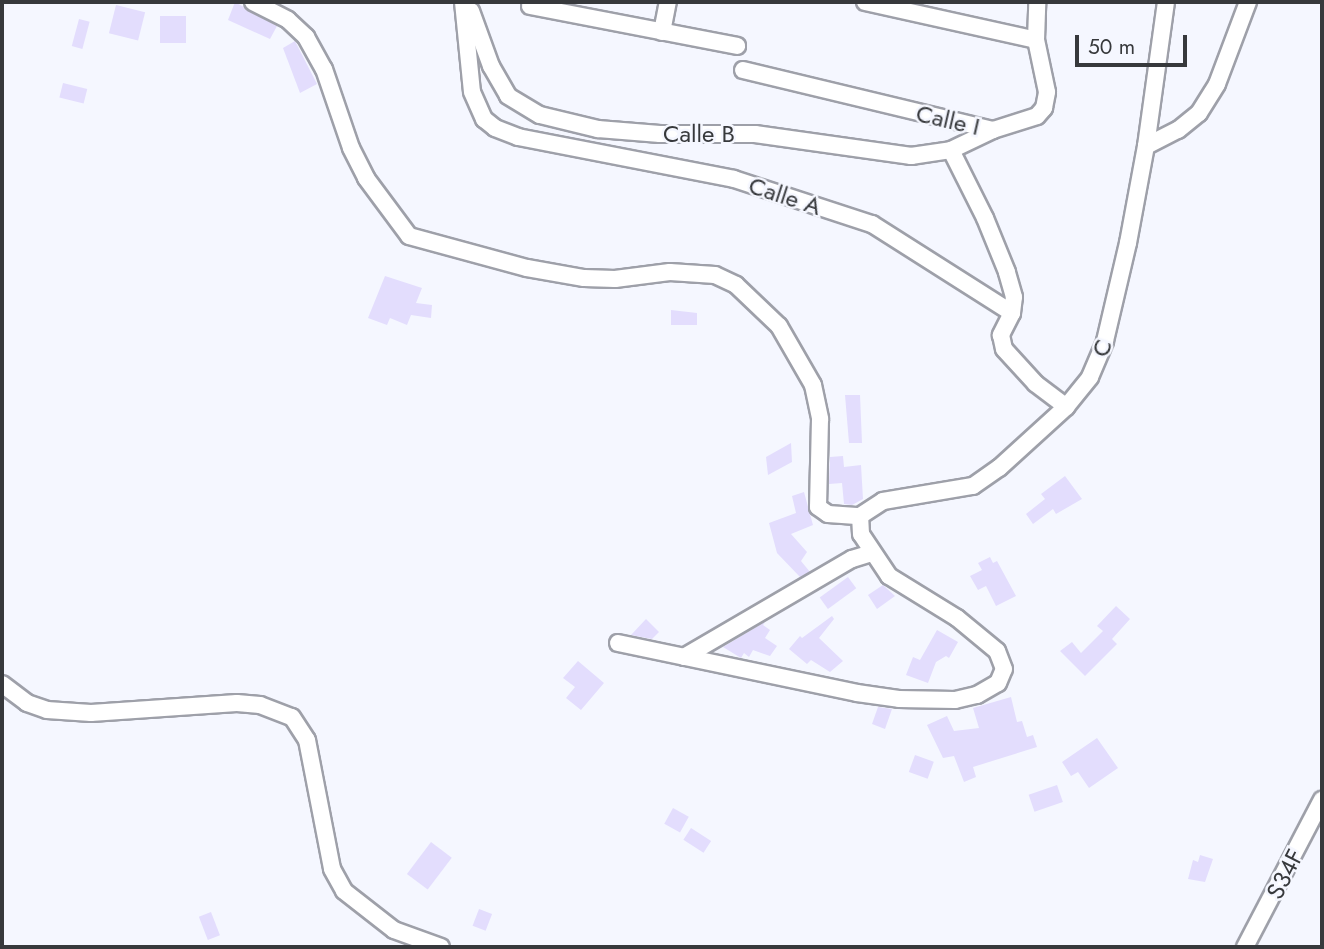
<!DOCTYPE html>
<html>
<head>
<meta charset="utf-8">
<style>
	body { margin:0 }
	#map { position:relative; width:1324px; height:949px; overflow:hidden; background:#f5f7ff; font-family:Jost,sans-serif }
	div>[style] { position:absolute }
	.building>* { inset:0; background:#e3ddfd; transform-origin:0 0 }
	.roads { filter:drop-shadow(2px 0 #9ea0a9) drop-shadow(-2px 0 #9ea0a9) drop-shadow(0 2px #9ea0a9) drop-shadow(0 -2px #9ea0a9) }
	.minor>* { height:16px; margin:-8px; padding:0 8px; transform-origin:8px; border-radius:8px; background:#fff }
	span { translate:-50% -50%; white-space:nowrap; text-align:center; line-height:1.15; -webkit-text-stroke:5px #f5f7ff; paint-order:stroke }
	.street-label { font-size:24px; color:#37393c }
	.frame { position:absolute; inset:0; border:4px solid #37393c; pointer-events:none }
	.scale { position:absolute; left:1075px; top:35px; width:112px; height:32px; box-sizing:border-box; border:4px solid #37393c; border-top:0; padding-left:9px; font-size:21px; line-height:24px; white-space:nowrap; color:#37393c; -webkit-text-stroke:5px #f5f7ff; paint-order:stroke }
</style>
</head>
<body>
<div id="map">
	<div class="building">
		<div style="clip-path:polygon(235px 2px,277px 26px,270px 39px,228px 20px)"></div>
		<div style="left:116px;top:5px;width:30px;height:29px;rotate:14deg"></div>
		<div style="left:160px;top:16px;width:26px;height:27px"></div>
		<div style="left:79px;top:19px;width:11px;height:28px;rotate:15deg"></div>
		<div style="clip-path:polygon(295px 41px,317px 84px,300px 93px,283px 48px)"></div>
		<div style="left:63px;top:83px;width:25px;height:15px;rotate:14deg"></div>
		<div style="clip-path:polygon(385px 276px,422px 288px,416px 303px,432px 305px,431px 318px,411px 315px,407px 325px,390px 318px,387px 325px,368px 318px)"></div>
		<div style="clip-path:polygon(671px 310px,697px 313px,697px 325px,671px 325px)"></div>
		<div style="clip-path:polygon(845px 395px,860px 395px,862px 443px,849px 443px)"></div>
		<div style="clip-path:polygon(791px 443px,792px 462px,768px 475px,766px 457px)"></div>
		<div style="clip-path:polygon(843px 456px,844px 467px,861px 465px,863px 499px,852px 505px,844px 504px,842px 483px,829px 484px,830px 457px)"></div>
		<div style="clip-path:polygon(1065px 476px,1082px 499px,1056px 514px,1053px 509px,1033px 524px,1026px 514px,1045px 499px,1041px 494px)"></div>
		<div style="clip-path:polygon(804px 492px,813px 525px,791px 534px,807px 552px,801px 561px,810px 572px,800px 577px,777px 553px,769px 523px,796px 513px,792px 496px)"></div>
		<div style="clip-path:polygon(990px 557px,993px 563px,997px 561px,1016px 596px,996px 606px,986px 586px,978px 590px,970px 576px,982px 570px,978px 563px)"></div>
		<div style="left:848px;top:577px;width:14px;height:35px;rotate:54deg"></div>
		<div style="clip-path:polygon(883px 585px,895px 596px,877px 609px,868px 595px)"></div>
		<div style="clip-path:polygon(1116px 606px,1130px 619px,1112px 639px,1117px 644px,1085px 676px,1060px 651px,1072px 642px,1081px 653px,1103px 631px,1097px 626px)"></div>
		<div style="clip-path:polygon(832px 616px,834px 619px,819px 638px,843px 661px,830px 672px,811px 660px,807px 664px,789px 649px,800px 636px,802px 638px)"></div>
		<div style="clip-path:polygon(646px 619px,659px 632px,652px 639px,631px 635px)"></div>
		<div style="clip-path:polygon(765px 622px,763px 625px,770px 630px,765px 638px,777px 646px,770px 656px,753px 650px,749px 657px,744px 653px,741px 658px,723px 647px)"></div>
		<div style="clip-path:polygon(937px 630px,958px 642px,949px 658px,946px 656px,936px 662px,928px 683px,906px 675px,913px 657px,920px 660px)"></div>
		<div style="clip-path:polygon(578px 661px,604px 683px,581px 710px,566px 698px,575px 687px,563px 678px)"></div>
		<div style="clip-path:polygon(1011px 697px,1017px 722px,1022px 721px,1027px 737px,1033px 735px,1037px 747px,973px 767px,976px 777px,964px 782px,954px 756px,943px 758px,927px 725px,947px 716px,954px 731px,979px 728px,973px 708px)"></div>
		<div style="clip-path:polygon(878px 707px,892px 709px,885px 729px,872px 724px)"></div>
		<div style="clip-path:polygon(1097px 738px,1118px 768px,1089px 788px,1078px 772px,1071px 776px,1062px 762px)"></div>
		<div style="left:915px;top:755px;width:20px;height:18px;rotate:20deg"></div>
		<div style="left:1057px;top:785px;width:18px;height:30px;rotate:71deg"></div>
		<div style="left:673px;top:808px;width:18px;height:18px;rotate:29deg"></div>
		<div style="left:691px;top:828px;width:24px;height:14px;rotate:33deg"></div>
		<div style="left:431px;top:842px;width:26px;height:40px;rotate:37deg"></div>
		<div style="clip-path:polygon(1200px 855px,1213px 859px,1205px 882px,1188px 879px,1193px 860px,1198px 862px)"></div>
		<div style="left:479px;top:909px;width:14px;height:18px;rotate:21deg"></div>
		<div style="left:211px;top:912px;width:25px;height:13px;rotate:69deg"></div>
	</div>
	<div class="roads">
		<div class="minor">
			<div style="left:253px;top:2px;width:39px;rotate:27deg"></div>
			<div style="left:288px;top:20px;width:25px;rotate:43deg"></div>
			<div style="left:306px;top:37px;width:37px;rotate:61deg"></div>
			<div style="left:324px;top:69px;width:83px;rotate:71.1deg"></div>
			<div style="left:351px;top:148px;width:34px;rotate:63deg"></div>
			<div style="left:366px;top:178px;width:72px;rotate:53.4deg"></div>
			<div style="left:409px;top:236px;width:122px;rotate:15.2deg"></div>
			<div style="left:527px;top:268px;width:58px;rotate:10deg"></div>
			<div style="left:584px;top:278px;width:31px;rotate:2deg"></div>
			<div style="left:615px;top:279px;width:55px;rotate:-7.3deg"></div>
			<div style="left:670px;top:272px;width:45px;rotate:3.8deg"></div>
			<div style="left:715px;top:275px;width:23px;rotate:25deg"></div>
			<div style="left:736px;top:285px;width:59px;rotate:43.6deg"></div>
			<div style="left:779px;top:326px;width:68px;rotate:60deg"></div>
			<div style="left:813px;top:385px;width:35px;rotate:78deg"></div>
			<div style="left:820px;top:419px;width:88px;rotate:91.3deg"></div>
			<div style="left:818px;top:507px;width:12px;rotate:35deg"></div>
			<div style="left:828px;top:514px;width:32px;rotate:4deg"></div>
			<div style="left:463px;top:2px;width:90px;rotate:84.3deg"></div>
			<div style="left:472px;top:92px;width:30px;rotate:66deg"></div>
			<div style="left:484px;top:119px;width:14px;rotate:39deg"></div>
			<div style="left:495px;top:128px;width:25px;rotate:21deg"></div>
			<div style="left:518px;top:137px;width:220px;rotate:11deg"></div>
			<div style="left:734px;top:179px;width:145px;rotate:18.1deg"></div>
			<div style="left:872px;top:224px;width:166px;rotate:32.4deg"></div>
			<div style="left:1012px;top:313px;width:16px;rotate:-83deg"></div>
			<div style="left:1014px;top:297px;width:26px;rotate:-106deg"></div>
			<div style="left:1007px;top:272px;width:58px;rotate:-112.2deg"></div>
			<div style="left:985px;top:218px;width:76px;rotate:-116.6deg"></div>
			<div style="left:865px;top:2px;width:175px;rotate:12.5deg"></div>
			<div style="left:530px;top:6px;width:211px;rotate:10.9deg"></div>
			<div style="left:471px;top:11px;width:59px;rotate:70deg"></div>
			<div style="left:491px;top:66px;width:34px;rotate:60deg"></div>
			<div style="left:508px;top:96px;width:37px;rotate:31deg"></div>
			<div style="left:540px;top:115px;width:60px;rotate:13.6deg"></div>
			<div style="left:598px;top:129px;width:62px;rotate:4.6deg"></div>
			<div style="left:660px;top:134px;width:95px"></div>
			<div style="left:755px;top:134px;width:158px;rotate:8deg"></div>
			<div style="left:911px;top:156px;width:40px;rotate:-8.5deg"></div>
			<div style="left:951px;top:150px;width:47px;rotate:-25.5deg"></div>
			<div style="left:662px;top:32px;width:31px;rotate:-79deg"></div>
			<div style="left:743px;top:70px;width:257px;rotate:13.5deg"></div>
			<div style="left:993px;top:130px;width:46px;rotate:-17.7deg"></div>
			<div style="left:1037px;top:116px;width:11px;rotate:-49deg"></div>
			<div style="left:1044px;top:108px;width:16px;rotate:-79deg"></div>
			<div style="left:1047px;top:92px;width:53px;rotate:-101.9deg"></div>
			<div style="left:1036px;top:40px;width:38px;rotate:-88deg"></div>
			<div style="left:1146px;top:146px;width:36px;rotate:-27deg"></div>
			<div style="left:1178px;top:130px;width:27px;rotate:-39deg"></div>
			<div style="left:1199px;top:113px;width:34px;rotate:-58deg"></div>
			<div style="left:1217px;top:84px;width:88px;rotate:-69.3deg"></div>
			<div style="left:1012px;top:313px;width:25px;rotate:117deg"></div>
			<div style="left:1001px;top:335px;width:14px;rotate:78deg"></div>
			<div style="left:1004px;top:349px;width:47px;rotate:47.6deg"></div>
			<div style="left:1036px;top:384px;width:38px;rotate:37deg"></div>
			<div style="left:618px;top:643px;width:244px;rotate:11.8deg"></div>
			<div style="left:857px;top:693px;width:42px;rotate:8.1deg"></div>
			<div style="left:899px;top:699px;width:56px;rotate:1deg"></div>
			<div style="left:955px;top:700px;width:23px;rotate:-13deg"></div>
			<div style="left:977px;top:695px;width:24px;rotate:-30deg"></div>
			<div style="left:998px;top:683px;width:15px;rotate:-67deg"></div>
			<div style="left:1004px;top:669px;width:19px;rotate:-111deg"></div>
			<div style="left:997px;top:651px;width:52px;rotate:-140.5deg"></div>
			<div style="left:957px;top:618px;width:80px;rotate:-148.3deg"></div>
			<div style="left:889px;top:576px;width:50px;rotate:-123.7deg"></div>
			<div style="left:861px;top:534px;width:18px;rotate:-93deg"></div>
			<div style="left:860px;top:516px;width:27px;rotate:-33deg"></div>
			<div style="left:883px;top:501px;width:91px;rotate:-9.5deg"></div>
			<div style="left:973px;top:486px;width:32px;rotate:-35deg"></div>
			<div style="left:999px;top:468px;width:91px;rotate:-42.3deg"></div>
			<div style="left:1066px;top:407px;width:38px;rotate:-51deg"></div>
			<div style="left:1090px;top:377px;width:39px;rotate:-67deg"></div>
			<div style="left:1105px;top:341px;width:101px;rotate:-76.8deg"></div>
			<div style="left:1128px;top:243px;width:99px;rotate:-79.5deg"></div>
			<div style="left:1146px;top:146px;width:145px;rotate:-82.1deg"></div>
			<div style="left:684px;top:657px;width:194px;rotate:-30.3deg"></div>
			<div style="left:852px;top:559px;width:21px;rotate:-17deg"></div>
			<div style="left:2px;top:684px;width:31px;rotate:37deg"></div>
			<div style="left:27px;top:703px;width:21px;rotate:19deg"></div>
			<div style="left:47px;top:710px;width:44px;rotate:3.9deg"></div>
			<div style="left:91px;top:713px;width:146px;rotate:-3.9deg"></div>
			<div style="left:237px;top:703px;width:23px;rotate:5deg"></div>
			<div style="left:260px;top:705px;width:34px;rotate:21deg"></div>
			<div style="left:292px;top:717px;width:27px;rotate:57deg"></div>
			<div style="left:307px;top:740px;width:131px;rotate:79deg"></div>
			<div style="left:332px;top:869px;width:25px;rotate:61deg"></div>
			<div style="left:344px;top:891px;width:63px;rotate:38deg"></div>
			<div style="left:394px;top:930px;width:50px;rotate:19.9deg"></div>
			<div style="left:1245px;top:947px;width:166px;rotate:-62.4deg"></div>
		</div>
	</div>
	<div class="street-label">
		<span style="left:948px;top:120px;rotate:13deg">Calle I</span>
		<span style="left:699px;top:134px">Calle B</span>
		<span style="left:785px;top:196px;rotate:18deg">Calle A</span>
		<span style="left:1102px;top:348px;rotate:-71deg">C</span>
		<span style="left:1285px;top:874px;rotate:-63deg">S34F</span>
	</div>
	<div class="frame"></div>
	<div class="scale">50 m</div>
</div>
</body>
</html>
